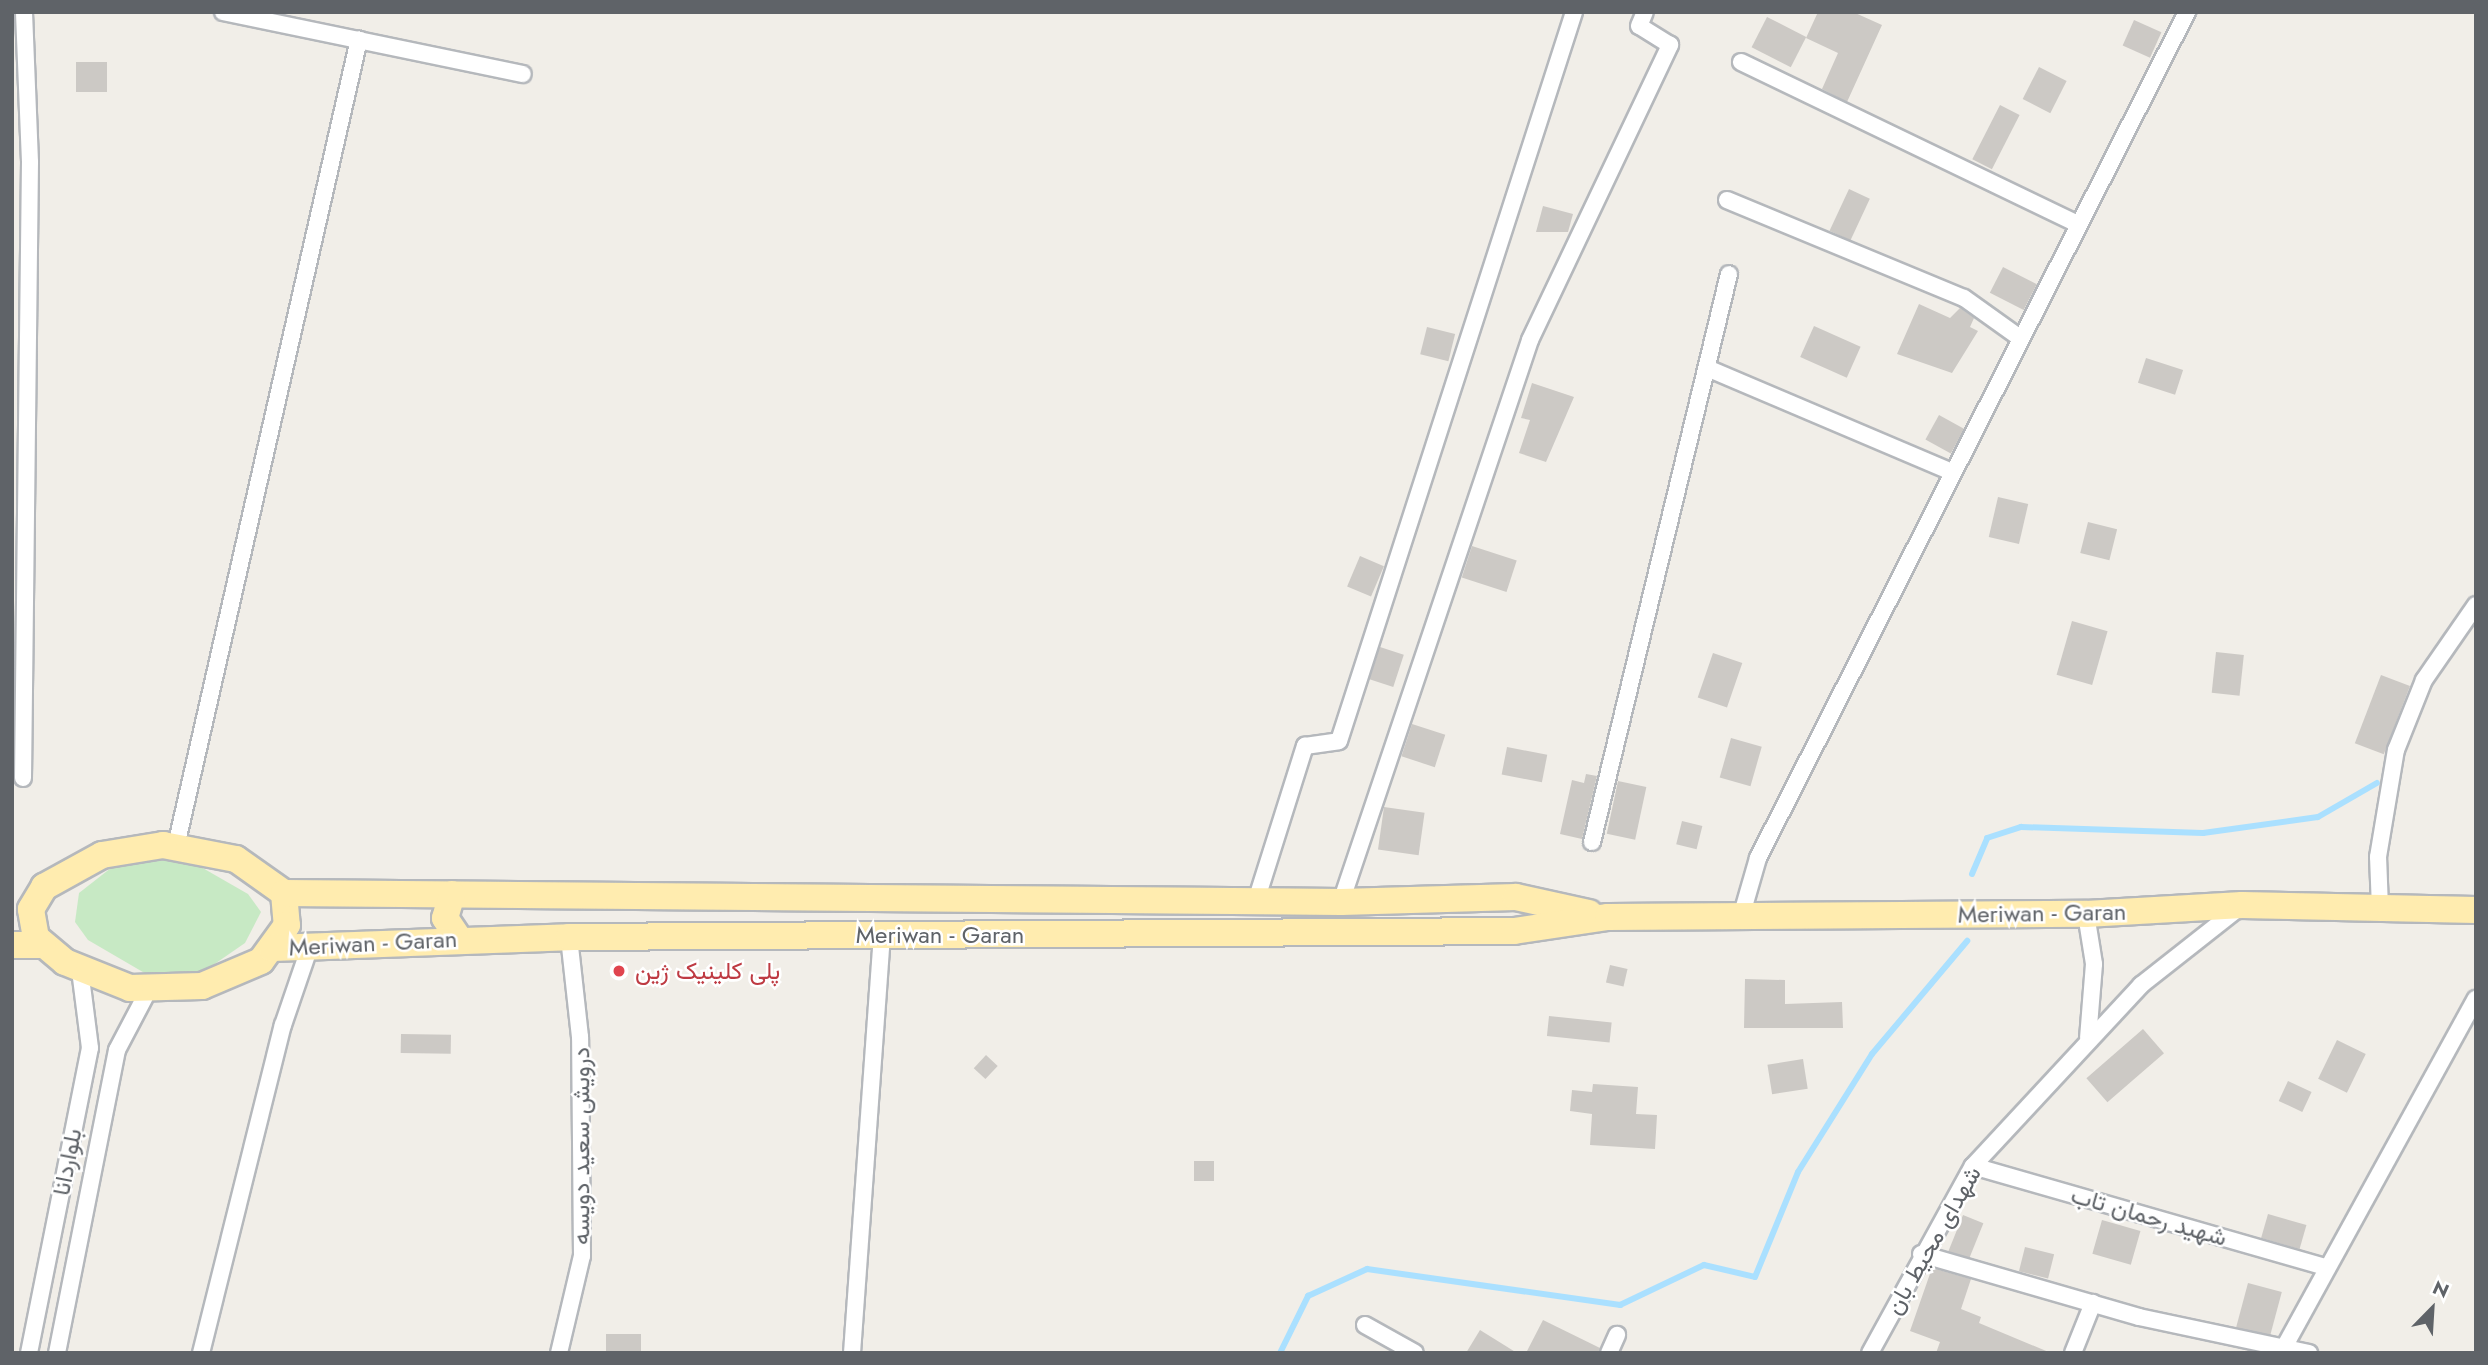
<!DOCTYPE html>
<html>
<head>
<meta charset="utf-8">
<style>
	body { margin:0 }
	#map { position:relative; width:2488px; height:1365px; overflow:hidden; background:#f1eee8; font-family:Jost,Vazirmatn,sans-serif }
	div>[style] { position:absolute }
	.green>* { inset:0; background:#c7e9c4 }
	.stream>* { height:6px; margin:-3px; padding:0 3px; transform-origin:3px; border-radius:3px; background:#aae0ff }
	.building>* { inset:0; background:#ccc9c5; transform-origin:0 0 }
	.roads { filter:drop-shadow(2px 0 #b5b8bc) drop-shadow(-2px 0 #b5b8bc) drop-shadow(0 2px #b5b8bc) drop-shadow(0 -2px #b5b8bc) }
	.street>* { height:16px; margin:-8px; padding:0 8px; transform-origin:8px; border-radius:8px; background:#fff }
	.primary>* { height:26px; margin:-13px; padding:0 13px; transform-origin:13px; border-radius:13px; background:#ffecaf }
	.dots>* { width:19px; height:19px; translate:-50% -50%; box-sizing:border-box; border:4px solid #fff; border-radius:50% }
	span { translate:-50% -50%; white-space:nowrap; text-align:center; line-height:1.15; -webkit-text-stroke:5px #fff; paint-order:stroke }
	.street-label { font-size:24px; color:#5f6368 }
	.health-label { font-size:24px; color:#be3a42 }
	.left { translate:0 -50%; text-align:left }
	.frame { position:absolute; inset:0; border:14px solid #5f6368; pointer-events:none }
	.north { position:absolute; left:2397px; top:1274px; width:70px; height:70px; -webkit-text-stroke:5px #fff; paint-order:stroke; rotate:24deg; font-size:19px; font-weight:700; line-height:28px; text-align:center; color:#5f6368 }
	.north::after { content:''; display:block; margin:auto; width:24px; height:32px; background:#5f6368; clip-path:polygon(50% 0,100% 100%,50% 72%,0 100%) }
</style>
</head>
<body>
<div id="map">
	<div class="green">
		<div style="clip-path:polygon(187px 859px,248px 894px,261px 912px,245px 943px,203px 972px,148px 975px,88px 940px,75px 922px,79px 893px,116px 864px)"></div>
	</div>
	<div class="stream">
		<div style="left:1972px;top:874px;width:39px;rotate:-67deg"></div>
		<div style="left:1987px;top:838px;width:36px;rotate:-18deg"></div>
		<div style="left:2021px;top:827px;width:182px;rotate:1.9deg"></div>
		<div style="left:2203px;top:833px;width:116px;rotate:-7.9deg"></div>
		<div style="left:2318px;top:817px;width:68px;rotate:-30deg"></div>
		<div style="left:1280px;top:1353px;width:64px;rotate:-63.8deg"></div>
		<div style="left:1308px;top:1296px;width:65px;rotate:-24.6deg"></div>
		<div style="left:1367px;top:1269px;width:256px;rotate:8.1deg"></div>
		<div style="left:1620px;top:1305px;width:93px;rotate:-25.5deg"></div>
		<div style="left:1704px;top:1265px;width:52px;rotate:13.2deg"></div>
		<div style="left:1755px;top:1277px;width:113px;rotate:-67.7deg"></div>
		<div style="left:1798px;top:1172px;width:139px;rotate:-57.9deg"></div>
		<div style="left:1872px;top:1054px;width:148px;rotate:-49.9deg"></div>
	</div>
	<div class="building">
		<div style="clip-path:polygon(1818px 12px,1853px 12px,1882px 25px,1847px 102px,1822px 89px,1838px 53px,1806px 38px)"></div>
		<div style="left:1767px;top:17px;width:44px;height:34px;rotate:27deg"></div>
		<div style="left:2134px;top:20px;width:30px;height:28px;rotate:24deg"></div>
		<div style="left:76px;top:62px;width:31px;height:30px"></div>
		<div style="left:2039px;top:67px;width:31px;height:36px;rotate:27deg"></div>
		<div style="left:2000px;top:105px;width:22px;height:61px;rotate:27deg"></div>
		<div style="left:1849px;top:189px;width:23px;height:46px;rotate:25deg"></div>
		<div style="clip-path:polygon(1543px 206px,1573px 214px,1568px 232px,1536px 232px)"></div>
		<div style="left:2003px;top:267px;width:38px;height:29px;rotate:27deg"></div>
		<div style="clip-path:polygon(1919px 304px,1950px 318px,1960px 308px,1974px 318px,1970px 327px,1978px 331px,1952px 373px,1897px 354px)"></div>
		<div style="left:1814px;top:326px;width:51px;height:34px;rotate:24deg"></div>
		<div style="left:1427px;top:327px;width:29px;height:28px;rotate:14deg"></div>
		<div style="left:2146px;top:358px;width:39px;height:26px;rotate:18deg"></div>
		<div style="clip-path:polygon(1532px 383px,1574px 397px,1546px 462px,1519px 453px,1530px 420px,1521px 418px)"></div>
		<div style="left:1939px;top:415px;width:29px;height:28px;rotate:29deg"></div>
		<div style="left:1998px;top:497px;width:31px;height:41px;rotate:13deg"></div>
		<div style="left:2088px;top:522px;width:30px;height:32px;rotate:14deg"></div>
		<div style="left:1472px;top:546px;width:47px;height:33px;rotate:18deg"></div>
		<div style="left:1360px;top:556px;width:26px;height:33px;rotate:23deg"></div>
		<div style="left:2072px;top:621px;width:37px;height:56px;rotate:16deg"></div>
		<div style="left:1380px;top:647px;width:25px;height:34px;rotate:18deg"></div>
		<div style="left:2216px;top:652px;width:28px;height:41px;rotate:6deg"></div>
		<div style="left:1713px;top:653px;width:31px;height:47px;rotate:19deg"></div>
		<div style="left:2381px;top:675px;width:31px;height:73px;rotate:21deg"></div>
		<div style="left:1412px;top:724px;width:35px;height:34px;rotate:18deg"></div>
		<div style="left:1731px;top:738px;width:32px;height:41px;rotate:16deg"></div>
		<div style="left:1507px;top:747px;width:41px;height:28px;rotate:11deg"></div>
		<div style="clip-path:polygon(1586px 774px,1597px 776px,1582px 839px,1560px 834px,1572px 780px,1584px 783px)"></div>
		<div style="left:1618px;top:781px;width:29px;height:54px;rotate:12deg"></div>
		<div style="left:1384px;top:807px;width:41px;height:43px;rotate:8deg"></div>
		<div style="left:1682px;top:821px;width:21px;height:24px;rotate:14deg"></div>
		<div style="left:1610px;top:965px;width:18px;height:18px;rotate:13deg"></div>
		<div style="clip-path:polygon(1745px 979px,1785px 980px,1785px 1004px,1842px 1002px,1843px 1028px,1744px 1028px)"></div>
		<div style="left:1549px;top:1016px;width:63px;height:20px;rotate:6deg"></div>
		<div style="left:2143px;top:1029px;width:32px;height:75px;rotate:49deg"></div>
		<div style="left:401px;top:1034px;width:50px;height:19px;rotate:1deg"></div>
		<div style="left:2337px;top:1040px;width:32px;height:43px;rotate:26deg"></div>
		<div style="left:986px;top:1055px;width:16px;height:18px;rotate:43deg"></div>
		<div style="left:1803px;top:1059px;width:30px;height:36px;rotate:81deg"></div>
		<div style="left:2288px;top:1081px;width:26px;height:22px;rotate:25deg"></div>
		<div style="clip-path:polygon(1593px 1084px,1638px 1087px,1636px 1114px,1657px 1115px,1655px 1149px,1590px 1145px,1592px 1114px,1570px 1111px,1572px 1090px,1592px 1092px)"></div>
		<div style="left:1194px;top:1161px;width:20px;height:20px"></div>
		<div style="left:2268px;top:1214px;width:40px;height:25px;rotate:16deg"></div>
		<div style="left:1963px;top:1215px;width:22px;height:39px;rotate:22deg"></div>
		<div style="left:2102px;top:1220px;width:40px;height:35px;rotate:16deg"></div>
		<div style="left:2025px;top:1247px;width:30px;height:25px;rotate:14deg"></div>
		<div style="clip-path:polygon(1932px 1268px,1971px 1279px,1961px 1309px,1981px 1317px,1979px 1323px,2051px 1353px,1936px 1353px,1940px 1342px,1910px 1331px)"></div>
		<div style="left:2248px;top:1283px;width:35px;height:46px;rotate:15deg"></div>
		<div style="clip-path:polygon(1543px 1320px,1600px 1348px,1599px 1353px,1526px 1353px)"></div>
		<div style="clip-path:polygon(1480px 1330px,1517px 1353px,1466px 1353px)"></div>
		<div style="left:606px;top:1334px;width:35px;height:19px"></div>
	</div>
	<div class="roads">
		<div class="street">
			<div style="left:223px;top:12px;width:306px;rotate:11.7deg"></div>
			<div style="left:1741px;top:62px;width:373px;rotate:25.7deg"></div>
			<div style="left:1727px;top:200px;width:256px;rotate:22.5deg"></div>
			<div style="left:1964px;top:298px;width:69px;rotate:35.5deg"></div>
			<div style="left:1707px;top:368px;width:266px;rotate:23deg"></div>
			<div style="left:23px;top:778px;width:616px;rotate:-89.35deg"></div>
			<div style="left:30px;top:162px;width:150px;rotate:-92.3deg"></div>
			<div style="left:1592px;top:842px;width:584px;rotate:-76.44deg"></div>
			<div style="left:176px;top:846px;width:827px;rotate:-77.22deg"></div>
			<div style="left:1256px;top:901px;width:163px;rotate:-72.5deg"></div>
			<div style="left:1305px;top:746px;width:34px;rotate:-8deg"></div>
			<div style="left:1339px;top:741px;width:766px;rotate:-72.13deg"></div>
			<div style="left:1341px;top:902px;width:593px;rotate:-71.41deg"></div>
			<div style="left:1530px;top:340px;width:327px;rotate:-64.6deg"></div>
			<div style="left:1670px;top:45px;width:36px;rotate:-148deg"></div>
			<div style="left:1639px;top:26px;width:15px;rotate:-67deg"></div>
			<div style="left:2380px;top:908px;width:51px;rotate:-92.2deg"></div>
			<div style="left:2378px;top:857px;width:109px;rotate:-80.5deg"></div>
			<div style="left:2396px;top:750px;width:75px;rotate:-68.2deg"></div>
			<div style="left:2424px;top:680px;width:91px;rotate:-55.3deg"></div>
			<div style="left:2086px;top:914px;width:51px;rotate:80.9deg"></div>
			<div style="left:2094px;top:964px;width:74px;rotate:94.6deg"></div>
			<div style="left:1741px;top:917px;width:61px;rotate:-73.9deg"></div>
			<div style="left:1758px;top:858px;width:949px;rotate:-63.11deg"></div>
			<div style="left:1973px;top:1166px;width:366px;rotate:16deg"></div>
			<div style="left:1921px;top:1254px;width:227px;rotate:16.1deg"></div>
			<div style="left:2139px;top:1317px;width:174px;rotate:12deg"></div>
			<div style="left:1365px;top:1325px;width:57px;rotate:29.2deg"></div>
			<div style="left:29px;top:1353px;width:311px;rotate:-78.7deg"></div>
			<div style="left:90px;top:1048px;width:79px;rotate:-97.3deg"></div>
			<div style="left:57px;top:1353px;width:309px;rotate:-78.8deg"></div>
			<div style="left:117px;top:1050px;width:69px;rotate:-62.3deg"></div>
			<div style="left:201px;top:1353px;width:338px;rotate:-76deg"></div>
			<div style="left:283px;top:1025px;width:83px;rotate:-71.1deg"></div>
			<div style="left:559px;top:1353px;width:100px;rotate:-76.7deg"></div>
			<div style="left:582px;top:1256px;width:219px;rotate:-90.5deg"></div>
			<div style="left:580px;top:1037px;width:101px;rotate:-96.3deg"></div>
			<div style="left:852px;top:1353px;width:419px;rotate:-85.9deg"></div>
			<div style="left:1609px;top:1353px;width:20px;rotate:-66deg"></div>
			<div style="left:1870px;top:1353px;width:213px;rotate:-61.2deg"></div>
			<div style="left:1973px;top:1166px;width:247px;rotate:-47.1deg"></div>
			<div style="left:2141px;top:985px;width:125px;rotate:-38.2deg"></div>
			<div style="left:2073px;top:1353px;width:54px;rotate:-68.2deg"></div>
			<div style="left:2281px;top:1353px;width:404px;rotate:-61.2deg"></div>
		</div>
		<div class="primary">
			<div style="left:163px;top:845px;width:74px;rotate:10.9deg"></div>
			<div style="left:236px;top:859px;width:59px;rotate:35.3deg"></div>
			<div style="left:284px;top:893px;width:32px;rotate:85deg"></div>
			<div style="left:287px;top:925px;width:44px;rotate:125.8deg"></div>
			<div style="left:261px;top:961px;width:64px;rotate:157deg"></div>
			<div style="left:202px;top:986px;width:72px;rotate:178.4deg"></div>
			<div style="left:130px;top:988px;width:70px;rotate:-158.2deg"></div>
			<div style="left:65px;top:962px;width:38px;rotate:-140deg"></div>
			<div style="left:36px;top:938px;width:29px;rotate:-100deg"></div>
			<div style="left:31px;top:909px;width:26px;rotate:-59deg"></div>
			<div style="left:44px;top:887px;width:66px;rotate:-28.9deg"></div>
			<div style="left:102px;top:855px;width:62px;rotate:-9.3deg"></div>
			<div style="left:284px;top:893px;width:1057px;rotate:0.49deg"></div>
			<div style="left:1341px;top:902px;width:175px;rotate:-1.6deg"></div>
			<div style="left:1516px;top:897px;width:75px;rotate:12.4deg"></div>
			<div style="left:452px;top:894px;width:25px;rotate:106deg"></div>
			<div style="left:445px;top:918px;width:25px;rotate:56deg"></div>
			<div style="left:12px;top:945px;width:31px"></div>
			<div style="left:272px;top:948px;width:297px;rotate:-2.1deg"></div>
			<div style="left:569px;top:937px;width:945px;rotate:-0.36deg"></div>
			<div style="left:1514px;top:931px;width:95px;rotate:-8.5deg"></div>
			<div style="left:1608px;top:917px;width:478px;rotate:-0.4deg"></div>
			<div style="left:2086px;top:914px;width:156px;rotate:-3.3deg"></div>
			<div style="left:2242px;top:905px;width:234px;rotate:1.2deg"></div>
		</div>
	</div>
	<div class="dots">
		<div style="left:619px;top:971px;background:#e0444e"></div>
	</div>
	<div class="street-label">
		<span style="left:2042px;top:913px;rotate:-1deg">Meriwan - Garan</span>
		<span style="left:940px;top:935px">Meriwan - Garan</span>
		<span style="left:373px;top:943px;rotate:-3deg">Meriwan - Garan</span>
		<span style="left:581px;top:1146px;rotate:-90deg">درویش سعید دویسه</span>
		<span style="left:67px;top:1162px;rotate:-79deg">بلواردانا</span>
		<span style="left:2149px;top:1216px;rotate:16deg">شهید رحمان تاب</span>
		<span style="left:1933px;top:1240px;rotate:-60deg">شهدای محیط بان</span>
	</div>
	<div class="health-label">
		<span class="left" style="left:635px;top:971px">پلی کلینیک ژین</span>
	</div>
	<div class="frame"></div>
	<div class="north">N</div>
</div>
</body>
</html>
